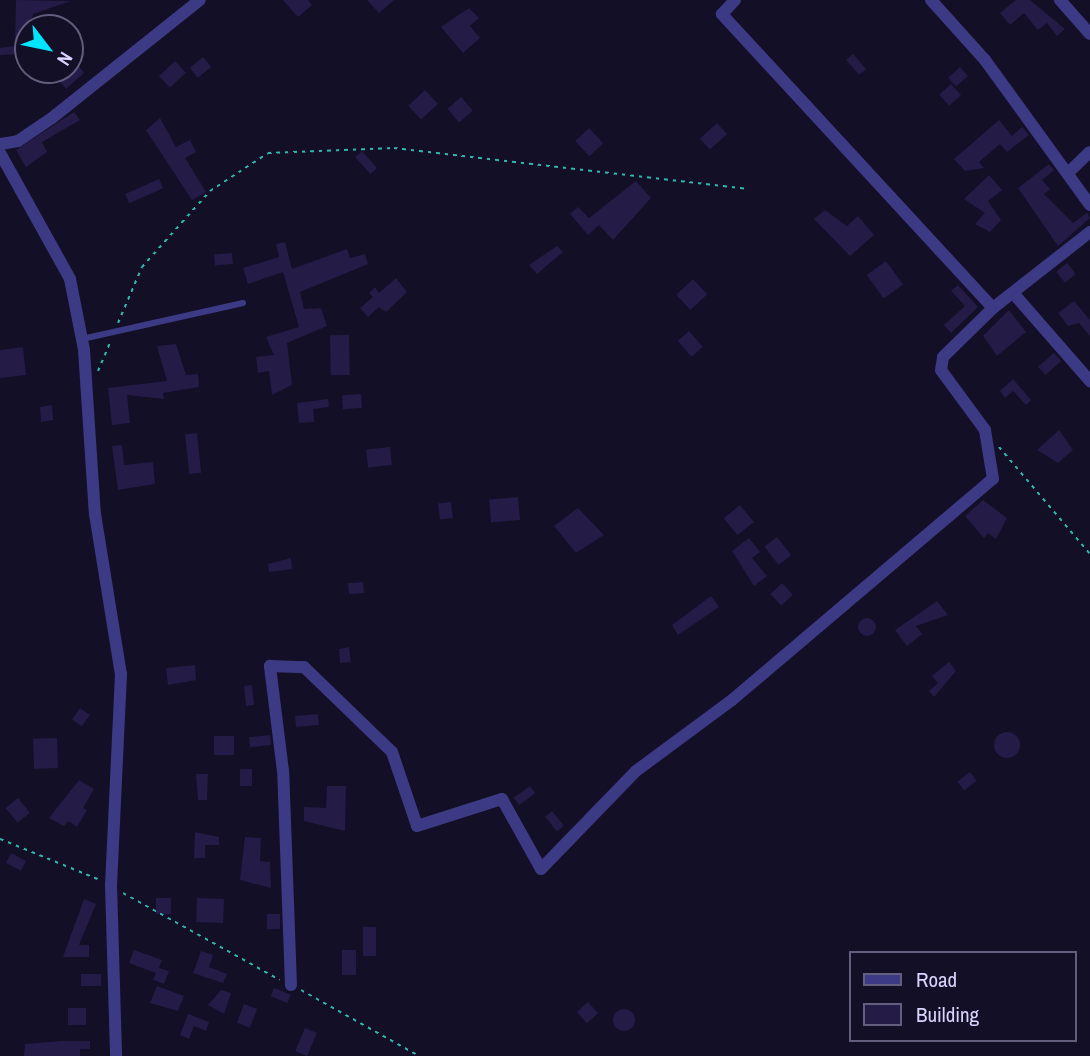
<!DOCTYPE html>
<html>
<head>
<meta charset="utf-8">
<style>
	body { margin:0 }
	#map { position:relative; width:1090px; height:1056px; overflow:hidden; background:#130f26; font-family:"Archivo Narrow",sans-serif }
	div>[style] { position:absolute }
	.building>* { inset:0; background:#241b47; transform-origin:0 0 }
	.round { border-radius:50% }
	.path>* { height:2px; margin-top:-1px; transform-origin:0; background:repeating-linear-gradient(90deg,#2fb8b0 0 3.5px,transparent 0 8.5px) }
	.lane>* { height:6px; margin:-3px; padding:0 3px; transform-origin:3px; border-radius:3px; background:#3d3a85 }
	.street>* { height:12px; margin:-6px; padding:0 6px; transform-origin:6px; border-radius:6px; background:#3d3a85 }
	span { translate:-50% -50%; white-space:nowrap; text-align:center; line-height:1.15; -webkit-text-stroke:5px #130f26; paint-order:stroke }
	.legend { position:absolute; left:849px; top:951px; width:228px; height:91px; box-sizing:border-box; background:#130f26; border:2px solid #625e7d; margin:0; padding:9px 12px; list-style:none; font-size:21px; color:#d9d4ff }
	.legend li { display:flex; align-items:center; gap:14px; height:35px }
	.legend b { width:35px; border:2px solid #625e7d }
	.north { position:absolute; left:14px; top:14px; width:70px; height:70px; box-sizing:border-box; background:#130f26; border:2px solid #625e7d; border-radius:50%; rotate:122deg; font-size:19px; font-weight:700; line-height:28px; text-align:center; color:#d9d4ff }
	.north::after { content:''; display:block; margin:auto; width:24px; height:32px; background:#00e5ff; clip-path:polygon(50% 0,100% 100%,50% 72%,0 100%) }
</style>
</head>
<body>
<div id="map">
	<div class="building">
		<div style="clip-path:polygon(16px 0,71px 1px,33px 14px,23px 69px,17px 54px,0 55px,0 48px,15px 46px)"></div>
		<div style="clip-path:polygon(283px 0,308px 0,312px 5px,298px 17px)"></div>
		<div style="clip-path:polygon(367px 0,394px 0,379px 13px)"></div>
		<div style="clip-path:polygon(1016px 0,1030px 0,1065px 29px,1057px 36px,1047px 23px,1038px 30px,1024px 13px,1010px 25px,1000px 13px)"></div>
		<div style="clip-path:polygon(469px 8px,479px 18px,470px 26px,480px 38px,463px 53px,441px 27px)"></div>
		<div style="left:853px;top:54px;width:20px;height:9px;rotate:49deg"></div>
		<div style="left:203px;top:57px;width:13px;height:17px;rotate:51deg"></div>
		<div style="left:175px;top:61px;width:16px;height:22px;rotate:47deg"></div>
		<div style="clip-path:polygon(78px 65px,84px 73px,66px 89px,50px 70px)"></div>
		<div style="left:960px;top:67px;width:12px;height:16px;rotate:48deg"></div>
		<div style="left:951px;top:84px;width:15px;height:16px;rotate:48deg"></div>
		<div style="left:425px;top:90px;width:19px;height:23px;rotate:47deg"></div>
		<div style="left:461px;top:97px;width:18px;height:18px;rotate:49deg"></div>
		<div style="clip-path:polygon(74px 112px,80px 120px,42px 142px,47px 152px,26px 167px,16px 150px)"></div>
		<div style="clip-path:polygon(160px 118px,176px 147px,190px 140px,196px 152px,185px 158px,206px 192px,192px 200px,146px 130px)"></div>
		<div style="clip-path:polygon(999px 120px,1012px 136px,1022px 127px,1029px 135px,1007px 152px,1000px 144px,979px 162px,984px 168px,965px 171px,954px 159px)"></div>
		<div style="left:717px;top:123px;width:15px;height:23px;rotate:48deg"></div>
		<div style="left:589px;top:128px;width:21px;height:19px;rotate:47deg"></div>
		<div style="left:362px;top:151px;width:23px;height:9px;rotate:49deg"></div>
		<div style="clip-path:polygon(1049px 164px,1054px 170px,1042px 180px,1050px 189px,1044px 194px,1073px 223px,1087px 213px,1090px 218px,1058px 246px,1018px 188px)"></div>
		<div style="clip-path:polygon(989px 175px,1002px 190px,988px 201px,1001px 220px,990px 232px,975px 224px,985px 213px,964px 199px)"></div>
		<div style="left:159px;top:179px;width:10px;height:37px;rotate:66deg"></div>
		<div style="clip-path:polygon(636px 181px,651px 198px,613px 240px,599px 225px,588px 235px,570px 214px,578px 207px,589px 218px)"></div>
		<div style="clip-path:polygon(825px 210px,847px 226px,858px 216px,874px 235px,850px 256px,814px 219px)"></div>
		<div style="clip-path:polygon(285px 242px,292px 269px,347px 249px,350px 258px,365px 254px,368px 264px,300px 292px,304px 309px,321px 308px,327px 326px,287px 343px,292px 385px,272px 395px,269px 371px,258px 373px,256px 357px,274px 355px,266px 337px,299px 327px,283px 272px,248px 284px,243px 268px,279px 257px,276px 244px)"></div>
		<div style="clip-path:polygon(557px 246px,563px 252px,537px 274px,529px 265px)"></div>
		<div style="left:232px;top:253px;width:11px;height:18px;rotate:85deg"></div>
		<div style="left:886px;top:261px;width:29px;height:24px;rotate:54deg"></div>
		<div style="left:1067px;top:263px;width:14px;height:14px;rotate:51deg"></div>
		<div style="clip-path:polygon(396px 278px,407px 292px,386px 312px,379px 307px,368px 317px,360px 308px,373px 297px,369px 293px,375px 287px,379px 293px)"></div>
		<div style="left:693px;top:279px;width:21px;height:23px;rotate:47deg"></div>
		<div style="clip-path:polygon(958px 285px,978px 307px,951px 333px,944px 325px,965px 306px,951px 291px)"></div>
		<div style="clip-path:polygon(1074px 301px,1090px 320px,1090px 336px,1079px 323px,1068px 326px,1058px 313px)"></div>
		<div style="clip-path:polygon(1009px 310px,1026px 332px,997px 356px,983px 336px)"></div>
		<div style="left:689px;top:331px;width:21px;height:15px;rotate:49deg"></div>
		<div style="left:349px;top:335px;width:40px;height:19px;rotate:89deg"></div>
		<div style="clip-path:polygon(176px 344px,186px 375px,198px 374px,199px 387px,163px 393px,164px 399px,127px 395px,130px 423px,112px 425px,108px 388px,167px 381px,157px 346px)"></div>
		<div style="clip-path:polygon(23px 347px,26px 375px,0 378px,0 350px)"></div>
		<div style="left:1054px;top:353px;width:11px;height:21px;rotate:49deg"></div>
		<div style="clip-path:polygon(1013px 379px,1031px 400px,1026px 405px,1013px 391px,1005px 398px,1000px 391px)"></div>
		<div style="left:361px;top:394px;width:14px;height:19px;rotate:86deg"></div>
		<div style="clip-path:polygon(328px 399px,329px 407px,313px 409px,314px 422px,299px 423px,297px 403px)"></div>
		<div style="clip-path:polygon(52px 405px,53px 420px,41px 422px,40px 407px)"></div>
		<div style="clip-path:polygon(1059px 430px,1073px 450px,1058px 463px,1037px 450px)"></div>
		<div style="left:197px;top:433px;width:40px;height:12px;rotate:84deg"></div>
		<div style="clip-path:polygon(122px 445px,124px 465px,153px 462px,155px 484px,118px 490px,112px 446px)"></div>
		<div style="left:390px;top:447px;width:18px;height:24px;rotate:84deg"></div>
		<div style="left:518px;top:497px;width:23px;height:29px;rotate:85deg"></div>
		<div style="clip-path:polygon(983px 500px,1007px 518px,996px 539px,988px 533px,984px 538px,965px 516px)"></div>
		<div style="left:451px;top:502px;width:16px;height:13px;rotate:83deg"></div>
		<div style="left:740px;top:505px;width:22px;height:21px;rotate:51deg"></div>
		<div style="clip-path:polygon(578px 508px,604px 535px,576px 553px,554px 526px)"></div>
		<div style="left:777px;top:537px;width:23px;height:16px;rotate:52deg"></div>
		<div style="clip-path:polygon(749px 538px,760px 552px,752px 558px,767px 576px,754px 586px,732px 551px)"></div>
		<div style="clip-path:polygon(291px 558px,292px 569px,269px 572px,268px 564px)"></div>
		<div style="left:363px;top:582px;width:11px;height:15px;rotate:85deg"></div>
		<div style="left:782px;top:583px;width:16px;height:16px;rotate:47deg"></div>
		<div style="clip-path:polygon(711px 596px,719px 607px,678px 635px,672px 625px)"></div>
		<div style="clip-path:polygon(937px 601px,948px 615px,916px 626px,922px 634px,907px 646px,895px 630px)"></div>
		<div class="round" style="left:858px;top:618px;width:18px;height:18px"></div>
		<div style="clip-path:polygon(349px 647px,351px 662px,340px 663px,339px 649px)"></div>
		<div style="clip-path:polygon(949px 662px,956px 671px,934px 697px,929px 691px,938px 683px,932px 676px)"></div>
		<div style="clip-path:polygon(195px 665px,196px 680px,168px 685px,166px 668px)"></div>
		<div style="left:252px;top:685px;width:20px;height:8px;rotate:84deg"></div>
		<div style="left:80px;top:708px;width:12px;height:14px;rotate:35deg"></div>
		<div style="left:318px;top:714px;width:11px;height:23px;rotate:85deg"></div>
		<div class="round" style="left:994px;top:732px;width:26px;height:26px"></div>
		<div style="left:270px;top:735px;width:10px;height:21px;rotate:84deg"></div>
		<div style="left:214px;top:736px;width:20px;height:19px"></div>
		<div style="left:57px;top:738px;width:30px;height:24px;rotate:88deg"></div>
		<div style="left:240px;top:769px;width:12px;height:17px"></div>
		<div style="left:970px;top:772px;width:11px;height:16px;rotate:52deg"></div>
		<div style="clip-path:polygon(196px 774px,208px 774px,207px 800px,198px 800px)"></div>
		<div style="clip-path:polygon(79px 780px,94px 789px,83px 808px,87px 810px,77px 827px,68px 821px,64px 826px,49px 818px)"></div>
		<div style="clip-path:polygon(327px 786px,346px 786px,345px 831px,304px 821px,304px 807px,326px 808px)"></div>
		<div style="left:530px;top:786px;width:9px;height:20px;rotate:54deg"></div>
		<div style="left:18px;top:798px;width:19px;height:16px;rotate:51deg"></div>
		<div style="left:552px;top:811px;width:19px;height:9px;rotate:51deg"></div>
		<div style="clip-path:polygon(195px 832px,219px 837px,219px 845px,205px 845px,205px 858px,194px 858px)"></div>
		<div style="clip-path:polygon(245px 837px,261px 838px,260px 861px,270px 862px,271px 888px,240px 880px)"></div>
		<div style="left:11px;top:853px;width:17px;height:11px;rotate:28deg"></div>
		<div style="left:156px;top:898px;width:15px;height:16px"></div>
		<div style="left:197px;top:898px;width:27px;height:24px;rotate:2deg"></div>
		<div style="clip-path:polygon(84px 899px,96px 904px,79px 945px,89px 945px,89px 957px,63px 957px)"></div>
		<div style="left:267px;top:914px;width:13px;height:15px"></div>
		<div style="left:363px;top:927px;width:13px;height:29px"></div>
		<div style="clip-path:polygon(134px 950px,162px 960px,159px 968px,169px 971px,164px 984px,153px 980px,156px 973px,129px 963px)"></div>
		<div style="left:342px;top:950px;width:14px;height:25px"></div>
		<div style="clip-path:polygon(201px 951px,213px 955px,209px 967px,227px 974px,223px 983px,193px 973px)"></div>
		<div style="left:81px;top:974px;width:20px;height:12px"></div>
		<div style="clip-path:polygon(157px 986px,184px 996px,178px 1011px,150px 1003px)"></div>
		<div style="left:274px;top:988px;width:18px;height:9px;rotate:22deg"></div>
		<div style="clip-path:polygon(221px 990px,231px 993px,224px 1014px,208px 1005px)"></div>
		<div style="left:588px;top:1002px;width:15px;height:15px;rotate:48deg"></div>
		<div style="left:244px;top:1004px;width:14px;height:20px;rotate:21deg"></div>
		<div style="left:68px;top:1008px;width:18px;height:17px"></div>
		<div class="round" style="left:613px;top:1009px;width:22px;height:22px"></div>
		<div style="clip-path:polygon(188px 1014px,209px 1022px,206px 1031px,194px 1026px,189px 1039px,180px 1035px)"></div>
		<div style="left:305px;top:1028px;width:13px;height:25px;rotate:23deg"></div>
		<div style="clip-path:polygon(61px 1041px,90px 1041px,90px 1049px,80px 1049px,80px 1056px,24px 1056px,25px 1044px)"></div>
	</div>
	<div class="path">
		<div style="left:118px;top:323px;width:61px;rotate:-66.8deg"></div>
		<div style="left:142px;top:267px;width:102px;rotate:-48.2deg"></div>
		<div style="left:210px;top:191px;width:69px;rotate:-33.2deg"></div>
		<div style="left:268px;top:153px;width:126px;rotate:-2.3deg"></div>
		<div style="left:394px;top:148px;width:355px;rotate:6.6deg"></div>
		<div style="left:98px;top:371px;width:33px;rotate:-67deg"></div>
		<div style="left:999px;top:447px;width:140px;rotate:49.6deg"></div>
		<div style="left:0;top:839px;width:108px;rotate:22.3deg"></div>
		<div style="left:123px;top:893px;width:179px;rotate:29deg"></div>
		<div style="left:301px;top:990px;width:135px;rotate:29.2deg"></div>
	</div>
	<div class="lane">
		<div style="left:82px;top:339px;width:165px;rotate:-12.6deg"></div>
	</div>
	<div class="street">
		<div style="left:931px;top:0;width:81px;rotate:48deg"></div>
		<div style="left:985px;top:60px;width:179px;rotate:54.1deg"></div>
		<div style="left:1060px;top:0;width:45px;rotate:48.6deg"></div>
		<div style="left:0;top:144px;width:18px;rotate:-9deg"></div>
		<div style="left:18px;top:141px;width:41px;rotate:-34.1deg"></div>
		<div style="left:52px;top:118px;width:189px;rotate:-38.6deg"></div>
		<div style="left:0;top:153px;width:144px;rotate:60.9deg"></div>
		<div style="left:70px;top:279px;width:72px;rotate:78.8deg"></div>
		<div style="left:84px;top:350px;width:164px;rotate:86.2deg"></div>
		<div style="left:95px;top:514px;width:162px;rotate:80.8deg"></div>
		<div style="left:121px;top:674px;width:211px;rotate:92.7deg"></div>
		<div style="left:111px;top:885px;width:171px;rotate:88.3deg"></div>
		<div style="left:1068px;top:173px;width:30px;rotate:-44deg"></div>
		<div style="left:1014px;top:294px;width:116px;rotate:48.9deg"></div>
		<div style="left:993px;top:308px;width:123px;rotate:-38.1deg"></div>
		<div style="left:291px;top:985px;width:214px;rotate:-92.1deg"></div>
		<div style="left:283px;top:771px;width:106px;rotate:-97.1deg"></div>
		<div style="left:270px;top:666px;width:34px;rotate:2deg"></div>
		<div style="left:304px;top:667px;width:122px;rotate:44deg"></div>
		<div style="left:392px;top:752px;width:78px;rotate:71.3deg"></div>
		<div style="left:417px;top:826px;width:89px;rotate:-17.6deg"></div>
		<div style="left:502px;top:799px;width:80px;rotate:60.9deg"></div>
		<div style="left:541px;top:869px;width:136px;rotate:-45.9deg"></div>
		<div style="left:636px;top:771px;width:119px;rotate:-36.5deg"></div>
		<div style="left:732px;top:700px;width:342px;rotate:-40.3deg"></div>
		<div style="left:993px;top:479px;width:50px;rotate:-99.3deg"></div>
		<div style="left:985px;top:430px;width:74px;rotate:-126.3deg"></div>
		<div style="left:941px;top:370px;width:13px;rotate:-81deg"></div>
		<div style="left:943px;top:357px;width:70px;rotate:-44.4deg"></div>
		<div style="left:993px;top:308px;width:400px;rotate:-132.7deg"></div>
		<div style="left:722px;top:14px;width:19px;rotate:-47deg"></div>
	</div>
	<ul class="legend">
	<li><b style="height:9px;background:#3d3a85"></b>Road</li>
	<li><b style="height:19px;background:#241b47"></b>Building</li>
	</ul>
	<div class="north">N</div>
</div>
</body>
</html>
